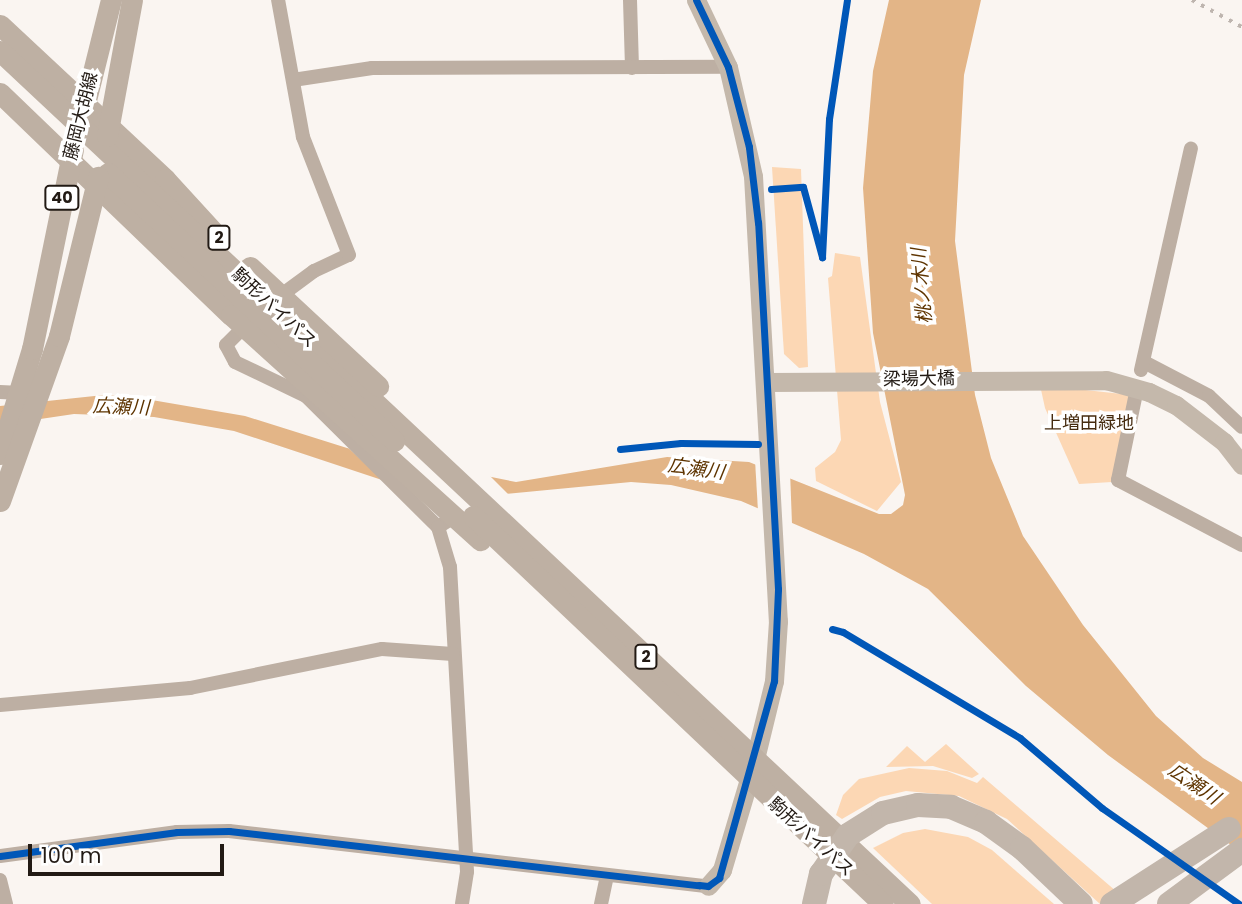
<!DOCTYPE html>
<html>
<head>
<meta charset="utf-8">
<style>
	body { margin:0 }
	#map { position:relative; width:1242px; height:904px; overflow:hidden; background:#faf5f1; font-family:Poppins,"Noto Sans JP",sans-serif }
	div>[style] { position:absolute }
	.green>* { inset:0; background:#fcd7b4 }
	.water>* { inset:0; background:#e3b587 }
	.pier>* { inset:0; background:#faf5f1 }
	.street>* { height:14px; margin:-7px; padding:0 7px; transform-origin:7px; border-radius:7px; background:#bdafa3 }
	.secondary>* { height:19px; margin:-9.5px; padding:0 9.5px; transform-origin:9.5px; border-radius:9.5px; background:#c4b8ab }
	.primary>* { height:21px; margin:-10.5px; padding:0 10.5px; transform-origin:10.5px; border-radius:10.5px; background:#beb0a3 }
	.highway>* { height:24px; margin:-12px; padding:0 12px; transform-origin:12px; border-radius:12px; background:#c2b6ab }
	.rail>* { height:3.5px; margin-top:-1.75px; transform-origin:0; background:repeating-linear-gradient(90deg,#beb5af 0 3.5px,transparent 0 10.5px) }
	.cycleway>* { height:7px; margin:-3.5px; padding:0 3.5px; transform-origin:3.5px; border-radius:3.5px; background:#0057b8 }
	span { translate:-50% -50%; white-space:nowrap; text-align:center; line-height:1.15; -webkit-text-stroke:7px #fff; paint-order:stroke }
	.shield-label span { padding:2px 5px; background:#fff; border:2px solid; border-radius:5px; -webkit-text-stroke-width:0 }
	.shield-label { font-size:16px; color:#221a14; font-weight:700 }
	.street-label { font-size:18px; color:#221a14 }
	.park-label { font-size:18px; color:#452b0f }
	.water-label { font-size:19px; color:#5e3400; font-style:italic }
	.scale { position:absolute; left:28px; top:844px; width:196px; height:32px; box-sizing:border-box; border:4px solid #221a14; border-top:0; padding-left:9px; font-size:21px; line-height:24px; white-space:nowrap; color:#221a14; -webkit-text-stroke:5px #fff; paint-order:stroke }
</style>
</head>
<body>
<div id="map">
	<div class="green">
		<div style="clip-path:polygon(772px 167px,801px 169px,808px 367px,799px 368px,784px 354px)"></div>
		<div style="clip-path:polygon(835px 253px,860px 257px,880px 402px,901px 482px,877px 511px,816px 481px,815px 468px,835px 452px,841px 440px,828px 278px,832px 276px)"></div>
		<div style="clip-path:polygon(1040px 385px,1131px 395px,1112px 482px,1079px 484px,1045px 408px)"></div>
		<div style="clip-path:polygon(946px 744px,979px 774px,972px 778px,933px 766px,886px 767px,907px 746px,925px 762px)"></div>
		<div style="clip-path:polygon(909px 768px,947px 771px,977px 783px,983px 777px,1131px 904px,1100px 904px,1007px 819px,959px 796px,906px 791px,880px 797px,842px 819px,836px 815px,843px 795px,859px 779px)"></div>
		<div style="clip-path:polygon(925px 829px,968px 837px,992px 850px,1054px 904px,932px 904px,873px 848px,903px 833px)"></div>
	</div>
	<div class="water">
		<div style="clip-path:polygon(889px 0,981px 0,964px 75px,955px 241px,975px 395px,991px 458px,1023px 536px,1083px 625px,1156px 716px,1203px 758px,1242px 782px,1242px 853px,1108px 755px,1026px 686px,928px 589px,864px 554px,741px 501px,671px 485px,631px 482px,485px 496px,382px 480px,234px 431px,154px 417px,74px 414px,0 425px,0 406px,104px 395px,140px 398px,245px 416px,347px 448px,516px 482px,667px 457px,749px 462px,879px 514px,891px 514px,903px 505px,905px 495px,873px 333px,863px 188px,873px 71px)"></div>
	</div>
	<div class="pier">
		<div style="clip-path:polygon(343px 443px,486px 472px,514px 500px,439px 495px,388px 485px)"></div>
		<div style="clip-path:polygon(755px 460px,790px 471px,792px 524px,758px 511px)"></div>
	</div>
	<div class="street">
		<div style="left:630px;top:0;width:68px;rotate:88.3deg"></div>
		<div style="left:293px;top:80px;width:80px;rotate:-8.6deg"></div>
		<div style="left:372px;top:68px;width:356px;rotate:-0.2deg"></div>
		<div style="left:276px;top:299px;width:47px;rotate:-36.4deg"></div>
		<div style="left:314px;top:271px;width:38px;rotate:-25deg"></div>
		<div style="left:349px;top:255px;width:127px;rotate:-111.3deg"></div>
		<div style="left:303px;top:137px;width:139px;rotate:-100.3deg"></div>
		<div style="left:250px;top:321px;width:34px;rotate:135deg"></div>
		<div style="left:226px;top:345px;width:19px;rotate:62deg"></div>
		<div style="left:235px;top:362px;width:79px;rotate:25.6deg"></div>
		<div style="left:306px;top:396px;width:186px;rotate:44.8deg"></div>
		<div style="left:438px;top:527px;width:19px;rotate:-32deg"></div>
		<div style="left:1144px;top:362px;width:73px;rotate:27.6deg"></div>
		<div style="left:1209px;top:396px;width:45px;rotate:43.2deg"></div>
		<div style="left:1141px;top:370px;width:227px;rotate:-77.3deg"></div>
		<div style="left:0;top:392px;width:21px;rotate:3deg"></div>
		<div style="left:1135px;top:398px;width:84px;rotate:101.7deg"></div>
		<div style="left:1118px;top:480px;width:140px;rotate:27.7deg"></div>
		<div style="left:438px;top:527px;width:42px;rotate:73.3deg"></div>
		<div style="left:450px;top:567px;width:305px;rotate:86.8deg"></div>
		<div style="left:467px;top:872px;width:32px;rotate:99deg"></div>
		<div style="left:0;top:705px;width:191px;rotate:-5.1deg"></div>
		<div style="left:190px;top:688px;width:196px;rotate:-11.5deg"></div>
		<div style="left:382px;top:649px;width:71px;rotate:4deg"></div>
		<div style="left:0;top:856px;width:179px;rotate:-7.7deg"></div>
		<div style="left:177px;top:832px;width:52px;rotate:-1.1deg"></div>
		<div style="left:229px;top:831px;width:482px;rotate:6.6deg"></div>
		<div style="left:0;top:880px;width:25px;rotate:76deg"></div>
		<div style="left:601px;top:904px;width:29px;rotate:-78deg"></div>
	</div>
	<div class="secondary">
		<div style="left:696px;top:0;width:74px;rotate:64.5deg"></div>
		<div style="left:728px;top:67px;width:112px;rotate:77.1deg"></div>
		<div style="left:753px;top:176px;width:446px;rotate:86.8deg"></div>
		<div style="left:778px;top:621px;width:60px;rotate:93.8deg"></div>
		<div style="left:774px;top:681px;width:80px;rotate:103.7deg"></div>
		<div style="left:755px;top:759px;width:116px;rotate:106.6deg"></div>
		<div style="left:722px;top:870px;width:21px;rotate:131deg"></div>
		<div style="left:766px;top:382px;width:340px;rotate:-0.3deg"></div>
		<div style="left:1106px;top:380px;width:45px;rotate:15.6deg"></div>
		<div style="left:1149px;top:392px;width:30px;rotate:26deg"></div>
		<div style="left:1176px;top:405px;width:61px;rotate:37.6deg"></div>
		<div style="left:1224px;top:442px;width:29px;rotate:52deg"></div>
	</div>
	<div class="primary">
		<div style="left:0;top:25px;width:226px;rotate:43deg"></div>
		<div style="left:165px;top:179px;width:80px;rotate:47.5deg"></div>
		<div style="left:0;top:51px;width:1247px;rotate:43.15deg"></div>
		<div style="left:0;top:93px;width:320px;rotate:43.9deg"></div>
		<div style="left:231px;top:315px;width:336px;rotate:42.1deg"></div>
		<div style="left:82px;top:116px;width:120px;rotate:-76deg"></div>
		<div style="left:107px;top:136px;width:138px;rotate:-79.6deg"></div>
		<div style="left:108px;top:173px;width:392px;rotate:43.1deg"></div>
		<div style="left:250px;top:267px;width:175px;rotate:42.9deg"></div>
		<div style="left:0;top:454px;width:110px;rotate:-73.1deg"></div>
		<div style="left:32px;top:349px;width:203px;rotate:-78.4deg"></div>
		<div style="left:0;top:501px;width:175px;rotate:-70.3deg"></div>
		<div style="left:59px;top:336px;width:164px;rotate:-76.2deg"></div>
		<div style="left:473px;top:516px;width:564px;rotate:43.42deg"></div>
	</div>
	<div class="highway">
		<div style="left:814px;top:904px;width:31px;rotate:-77deg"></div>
		<div style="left:821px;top:874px;width:47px;rotate:-55.3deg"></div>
		<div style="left:848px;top:835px;width:41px;rotate:-32.2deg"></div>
		<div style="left:883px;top:813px;width:36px;rotate:-13deg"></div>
		<div style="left:918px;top:805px;width:33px;rotate:3deg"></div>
		<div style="left:951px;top:807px;width:38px;rotate:23deg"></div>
		<div style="left:986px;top:822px;width:44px;rotate:35.8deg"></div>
		<div style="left:1022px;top:848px;width:81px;rotate:43.5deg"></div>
		<div style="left:1112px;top:904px;width:139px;rotate:-32.7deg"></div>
		<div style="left:1169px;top:904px;width:91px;rotate:-36.5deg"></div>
	</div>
	<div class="rail">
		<div style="left:1192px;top:0;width:57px;rotate:28.4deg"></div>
	</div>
	<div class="cycleway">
		<div style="left:771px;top:189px;width:32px;rotate:-4deg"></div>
		<div style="left:803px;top:187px;width:73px;rotate:74.8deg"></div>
		<div style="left:822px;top:257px;width:138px;rotate:-87.1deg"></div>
		<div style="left:829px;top:119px;width:120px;rotate:-81.4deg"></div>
		<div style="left:620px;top:449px;width:61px;rotate:-5.6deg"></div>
		<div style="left:681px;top:443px;width:77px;rotate:0.7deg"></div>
		<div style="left:832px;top:629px;width:11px;rotate:15deg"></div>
		<div style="left:843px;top:632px;width:206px;rotate:30.9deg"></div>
		<div style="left:1020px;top:738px;width:108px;rotate:40.5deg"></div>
		<div style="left:1102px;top:808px;width:167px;rotate:35deg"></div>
		<div style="left:0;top:856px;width:179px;rotate:-7.7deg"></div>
		<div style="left:177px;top:832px;width:52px;rotate:-1.1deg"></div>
		<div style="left:229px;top:831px;width:473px;rotate:6.6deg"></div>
		<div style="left:699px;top:885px;width:9px;rotate:6deg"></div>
		<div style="left:708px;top:886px;width:14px;rotate:-36deg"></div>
		<div style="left:719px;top:878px;width:205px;rotate:-74.4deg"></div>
		<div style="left:774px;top:681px;width:92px;rotate:-87.5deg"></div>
		<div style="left:778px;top:589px;width:367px;rotate:-93.1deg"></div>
		<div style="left:758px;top:223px;width:77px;rotate:-96.8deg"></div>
		<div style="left:749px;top:147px;width:83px;rotate:-104.7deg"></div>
		<div style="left:728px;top:67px;width:74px;rotate:-115.5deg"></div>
	</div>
	<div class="shield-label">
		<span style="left:62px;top:198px">40</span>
		<span style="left:219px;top:238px">2</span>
		<span style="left:646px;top:657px">2</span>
	</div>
	<div class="street-label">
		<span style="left:81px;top:116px;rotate:-76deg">藤岡大胡線</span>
		<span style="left:274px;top:308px;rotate:43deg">駒形バイパス</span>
		<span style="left:919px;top:379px;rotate:-1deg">梁場大橋</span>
		<span style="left:811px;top:837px;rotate:42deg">駒形バイパス</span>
	</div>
	<div class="park-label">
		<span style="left:1089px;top:423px">上増田緑地</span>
	</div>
	<div class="water-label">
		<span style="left:922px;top:286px;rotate:-95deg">桃ノ木川</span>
		<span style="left:121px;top:407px;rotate:2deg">広瀬川</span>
		<span style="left:696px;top:469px;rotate:8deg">広瀬川</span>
		<span style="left:1194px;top:784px;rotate:34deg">広瀬川</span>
	</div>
	<div class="scale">100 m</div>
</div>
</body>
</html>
